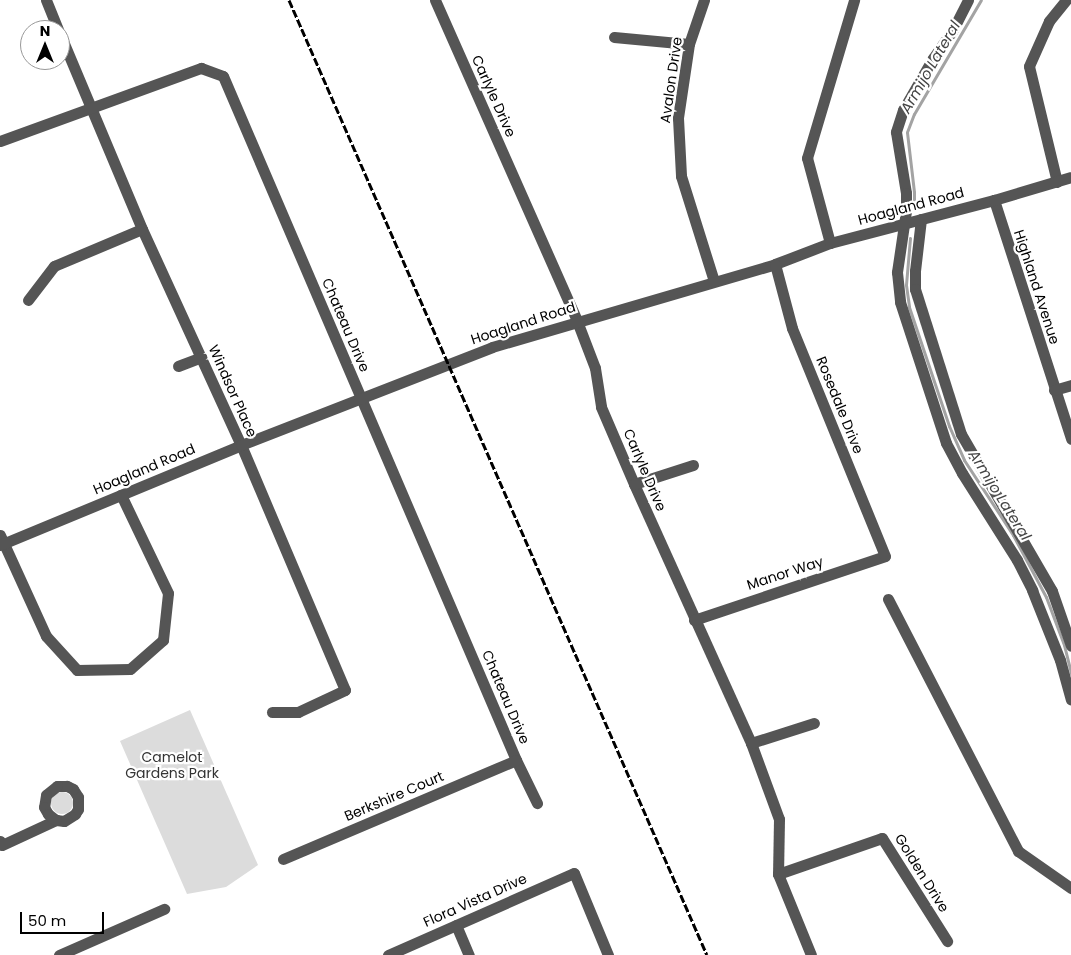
<!DOCTYPE html>
<html>
<head>
<meta charset="utf-8">
<style>
	body { margin:0 }
	#map { position:relative; width:1071px; height:955px; overflow:hidden; background:#fff; font-family:Poppins,sans-serif }
	div>[style] { position:absolute }
	.green>* { inset:0; background:#dcdcdc }
	.round { border-radius:50% }
	.stream>* { height:3px; margin:-1.5px; padding:0 1.5px; transform-origin:1.5px; border-radius:1.5px; background:#a3a3a3 }
	.minor>* { height:11px; margin:-5.5px; padding:0 5.5px; transform-origin:5.5px; border-radius:5.5px; background:#555 }
	.rail>* { height:3px; margin-top:-1.5px; transform-origin:0; background:repeating-linear-gradient(90deg,#000 0 8px,transparent 0 10.5px) }
	span { translate:-50% -50%; white-space:nowrap; text-align:center; line-height:1.15; -webkit-text-stroke:4.5px #fff; paint-order:stroke }
	.street-label { font-size:14px; color:#000 }
	.park-label { font-size:14px; color:#333 }
	.water-label { font-size:15px; color:#444; font-style:italic }
	.north { position:absolute; left:20px; top:20px; width:50px; height:50px; box-sizing:border-box; background:#fff; border:1px solid #999; border-radius:50%; rotate:0deg; font-size:14px; font-weight:700; line-height:20px; text-align:center; color:#000 }
	.north::after { content:''; display:block; margin:auto; width:18px; height:22px; background:#000; clip-path:polygon(50% 0,100% 100%,50% 72%,0 100%) }
	.scale { position:absolute; left:20px; top:912px; width:84px; height:22px; box-sizing:border-box; border:2px solid #000; border-top:0; padding-left:6px; font-size:15px; line-height:18px; white-space:nowrap; color:#000; -webkit-text-stroke:4px #fff; paint-order:stroke }
</style>
</head>
<body>
<div id="map">
	<div class="green">
		<div style="clip-path:polygon(190px 710px,258px 865px,226px 887px,187px 894px,120px 741px)"></div>
		<div class="round" style="left:51px;top:792px;width:22px;height:22px"></div>
	</div>
	<div class="stream">
		<div style="left:914px;top:207px;width:15px;rotate:-90deg"></div>
		<div style="left:914px;top:192px;width:60px;rotate:-96.7deg"></div>
		<div style="left:907px;top:132px;width:19px;rotate:-69deg"></div>
		<div style="left:914px;top:114px;width:132px;rotate:-59.6deg"></div>
		<div style="left:910px;top:238px;width:47px;rotate:94.9deg"></div>
		<div style="left:906px;top:285px;width:22px;rotate:82deg"></div>
		<div style="left:909px;top:307px;width:126px;rotate:71.4deg"></div>
		<div style="left:949px;top:426px;width:37px;rotate:66deg"></div>
		<div style="left:964px;top:460px;width:90px;rotate:56.8deg"></div>
		<div style="left:1013px;top:535px;width:70px;rotate:62deg"></div>
		<div style="left:1046px;top:597px;width:51px;rotate:69.4deg"></div>
		<div style="left:1064px;top:645px;width:30px;rotate:76deg"></div>
	</div>
	<div class="minor">
		<div style="left:46px;top:0;width:32px;rotate:68deg"></div>
		<div style="left:435px;top:0;width:351px;rotate:66.1deg"></div>
		<div style="left:577px;top:321px;width:50px;rotate:69deg"></div>
		<div style="left:595px;top:368px;width:39px;rotate:81deg"></div>
		<div style="left:601px;top:407px;width:84px;rotate:66.8deg"></div>
		<div style="left:634px;top:484px;width:284px;rotate:65.7deg"></div>
		<div style="left:751px;top:743px;width:81px;rotate:69.8deg"></div>
		<div style="left:779px;top:819px;width:55px;rotate:91deg"></div>
		<div style="left:778px;top:874px;width:87px;rotate:67.8deg"></div>
		<div style="left:704px;top:0;width:46px;rotate:108.8deg"></div>
		<div style="left:689px;top:44px;width:75px;rotate:98.5deg"></div>
		<div style="left:678px;top:118px;width:58px;rotate:87deg"></div>
		<div style="left:681px;top:176px;width:110px;rotate:72.6deg"></div>
		<div style="left:968px;top:0;width:35px;rotate:117deg"></div>
		<div style="left:952px;top:31px;width:33px;rotate:125deg"></div>
		<div style="left:933px;top:58px;width:60px;rotate:120deg"></div>
		<div style="left:903px;top:110px;width:23px;rotate:108deg"></div>
		<div style="left:896px;top:132px;width:62px;rotate:80.7deg"></div>
		<div style="left:906px;top:193px;width:18px;rotate:90deg"></div>
		<div style="left:906px;top:211px;width:62px;rotate:98.4deg"></div>
		<div style="left:897px;top:272px;width:30px;rotate:84deg"></div>
		<div style="left:900px;top:302px;width:148px;rotate:71.9deg"></div>
		<div style="left:946px;top:443px;width:34px;rotate:62deg"></div>
		<div style="left:962px;top:473px;width:103px;rotate:57.7deg"></div>
		<div style="left:1017px;top:560px;width:34px;rotate:63deg"></div>
		<div style="left:1032px;top:590px;width:75px;rotate:68.2deg"></div>
		<div style="left:1060px;top:660px;width:41px;rotate:74.6deg"></div>
		<div style="left:60px;top:34px;width:212px;rotate:67.2deg"></div>
		<div style="left:142px;top:229px;width:238px;rotate:65.4deg"></div>
		<div style="left:241px;top:445px;width:266px;rotate:67deg"></div>
		<div style="left:345px;top:690px;width:52px;rotate:154.9deg"></div>
		<div style="left:298px;top:712px;width:26px;rotate:180deg"></div>
		<div style="left:614px;top:37px;width:75px;rotate:5.3deg"></div>
		<div style="left:0;top:141px;width:214px;rotate:-20deg"></div>
		<div style="left:201px;top:68px;width:23px;rotate:20deg"></div>
		<div style="left:223px;top:76px;width:744px;rotate:66.81deg"></div>
		<div style="left:516px;top:760px;width:48px;rotate:64deg"></div>
		<div style="left:1057px;top:182px;width:119px;rotate:-103.6deg"></div>
		<div style="left:1029px;top:66px;width:49px;rotate:-66deg"></div>
		<div style="left:1049px;top:21px;width:27px;rotate:-51deg"></div>
		<div style="left:994px;top:200px;width:251px;rotate:72.1deg"></div>
		<div style="left:921px;top:219px;width:52px;rotate:96.6deg"></div>
		<div style="left:915px;top:271px;width:18px;rotate:90deg"></div>
		<div style="left:915px;top:289px;width:152px;rotate:72.4deg"></div>
		<div style="left:961px;top:434px;width:181px;rotate:59.9deg"></div>
		<div style="left:1052px;top:591px;width:58px;rotate:70.9deg"></div>
		<div style="left:830px;top:243px;width:88px;rotate:-105.1deg"></div>
		<div style="left:807px;top:158px;width:165px;rotate:-73.4deg"></div>
		<div style="left:28px;top:300px;width:43px;rotate:-52.6deg"></div>
		<div style="left:54px;top:266px;width:95px;rotate:-22.8deg"></div>
		<div style="left:178px;top:366px;width:25px;rotate:-21deg"></div>
		<div style="left:1054px;top:390px;width:18px;rotate:-16deg"></div>
		<div style="left:634px;top:484px;width:62px;rotate:-17.9deg"></div>
		<div style="left:0;top:535px;width:111px;rotate:65.5deg"></div>
		<div style="left:46px;top:636px;width:46px;rotate:47.6deg"></div>
		<div style="left:77px;top:670px;width:53px;rotate:-1.1deg"></div>
		<div style="left:130px;top:669px;width:44px;rotate:-41.3deg"></div>
		<div style="left:163px;top:640px;width:47px;rotate:-83.9deg"></div>
		<div style="left:168px;top:593px;width:109px;rotate:-115.6deg"></div>
		<div style="left:0;top:545px;width:261px;rotate:-22.5deg"></div>
		<div style="left:241px;top:445px;width:269px;rotate:-21.3deg"></div>
		<div style="left:492px;top:347px;width:295px;rotate:-16.3deg"></div>
		<div style="left:775px;top:264px;width:59px;rotate:-20.9deg"></div>
		<div style="left:830px;top:243px;width:170px;rotate:-14.7deg"></div>
		<div style="left:994px;top:200px;width:80px;rotate:-16.6deg"></div>
		<div style="left:888px;top:599px;width:284px;rotate:62.7deg"></div>
		<div style="left:1018px;top:851px;width:65px;rotate:34.9deg"></div>
		<div style="left:694px;top:620px;width:201px;rotate:-18.5deg"></div>
		<div style="left:885px;top:556px;width:246px;rotate:-112.2deg"></div>
		<div style="left:792px;top:328px;width:66px;rotate:-104.9deg"></div>
		<div style="left:751px;top:743px;width:66px;rotate:-17.6deg"></div>
		<div style="left:0;top:841px;width:4px;rotate:63deg"></div>
		<div style="left:2px;top:845px;width:60px;rotate:-24.8deg"></div>
		<div style="left:56px;top:820px;width:8px;rotate:7deg"></div>
		<div style="left:64px;top:821px;width:13px;rotate:-32deg"></div>
		<div style="left:75px;top:814px;width:6px;rotate:-59deg"></div>
		<div style="left:78px;top:809px;width:12px;rotate:-90deg"></div>
		<div style="left:78px;top:797px;width:9px;rotate:-122deg"></div>
		<div style="left:73px;top:789px;width:7px;rotate:-153deg"></div>
		<div style="left:67px;top:786px;width:10px;rotate:180deg"></div>
		<div style="left:57px;top:786px;width:14px;rotate:141deg"></div>
		<div style="left:46px;top:795px;width:12px;rotate:99deg"></div>
		<div style="left:44px;top:807px;width:8px;rotate:60deg"></div>
		<div style="left:48px;top:814px;width:10px;rotate:37deg"></div>
		<div style="left:283px;top:859px;width:253px;rotate:-23deg"></div>
		<div style="left:778px;top:874px;width:110px;rotate:-19.1deg"></div>
		<div style="left:882px;top:838px;width:122px;rotate:57.7deg"></div>
		<div style="left:456px;top:925px;width:33px;rotate:67deg"></div>
		<div style="left:59px;top:955px;width:115px;rotate:-23.7deg"></div>
		<div style="left:388px;top:955px;width:203px;rotate:-23.8deg"></div>
		<div style="left:574px;top:873px;width:89px;rotate:67.5deg"></div>
	</div>
	<div class="rail">
		<div style="left:289px;top:0;width:1042px;rotate:66.36deg"></div>
	</div>
	<div class="street-label">
		<span style="left:671px;top:80px;rotate:-82deg">Avalon Drive</span>
		<span style="left:494px;top:96px;rotate:66deg">Carlyle Drive</span>
		<span style="left:911px;top:206px;rotate:-15deg">Hoagland Road</span>
		<span style="left:1037px;top:287px;rotate:72deg">Highland Avenue</span>
		<span style="left:523px;top:323px;rotate:-18deg">Hoagland Road</span>
		<span style="left:346px;top:325px;rotate:67deg">Chateau Drive</span>
		<span style="left:233px;top:391px;rotate:66deg">Windsor Place</span>
		<span style="left:840px;top:405px;rotate:68deg">Rosedale Drive</span>
		<span style="left:144px;top:469px;rotate:-23deg">Hoagland Road</span>
		<span style="left:645px;top:470px;rotate:67deg">Carlyle Drive</span>
		<span style="left:785px;top:573px;rotate:-18deg">Manor Way</span>
		<span style="left:506px;top:697px;rotate:67deg">Chateau Drive</span>
		<span style="left:394px;top:796px;rotate:-23deg">Berkshire Court</span>
		<span style="left:922px;top:873px;rotate:58deg">Golden Drive</span>
		<span style="left:475px;top:900px;rotate:-24deg">Flora Vista Drive</span>
	</div>
	<div class="park-label">
		<span style="left:172px;top:765px">Camelot<br>Gardens Park</span>
	</div>
	<div class="water-label">
		<span style="left:930px;top:67px;rotate:-60deg">Armijo Lateral</span>
		<span style="left:1000px;top:495px;rotate:58deg">Armijo Lateral</span>
	</div>
	<div class="north">N</div>
	<div class="scale">50 m</div>
</div>
</body>
</html>
